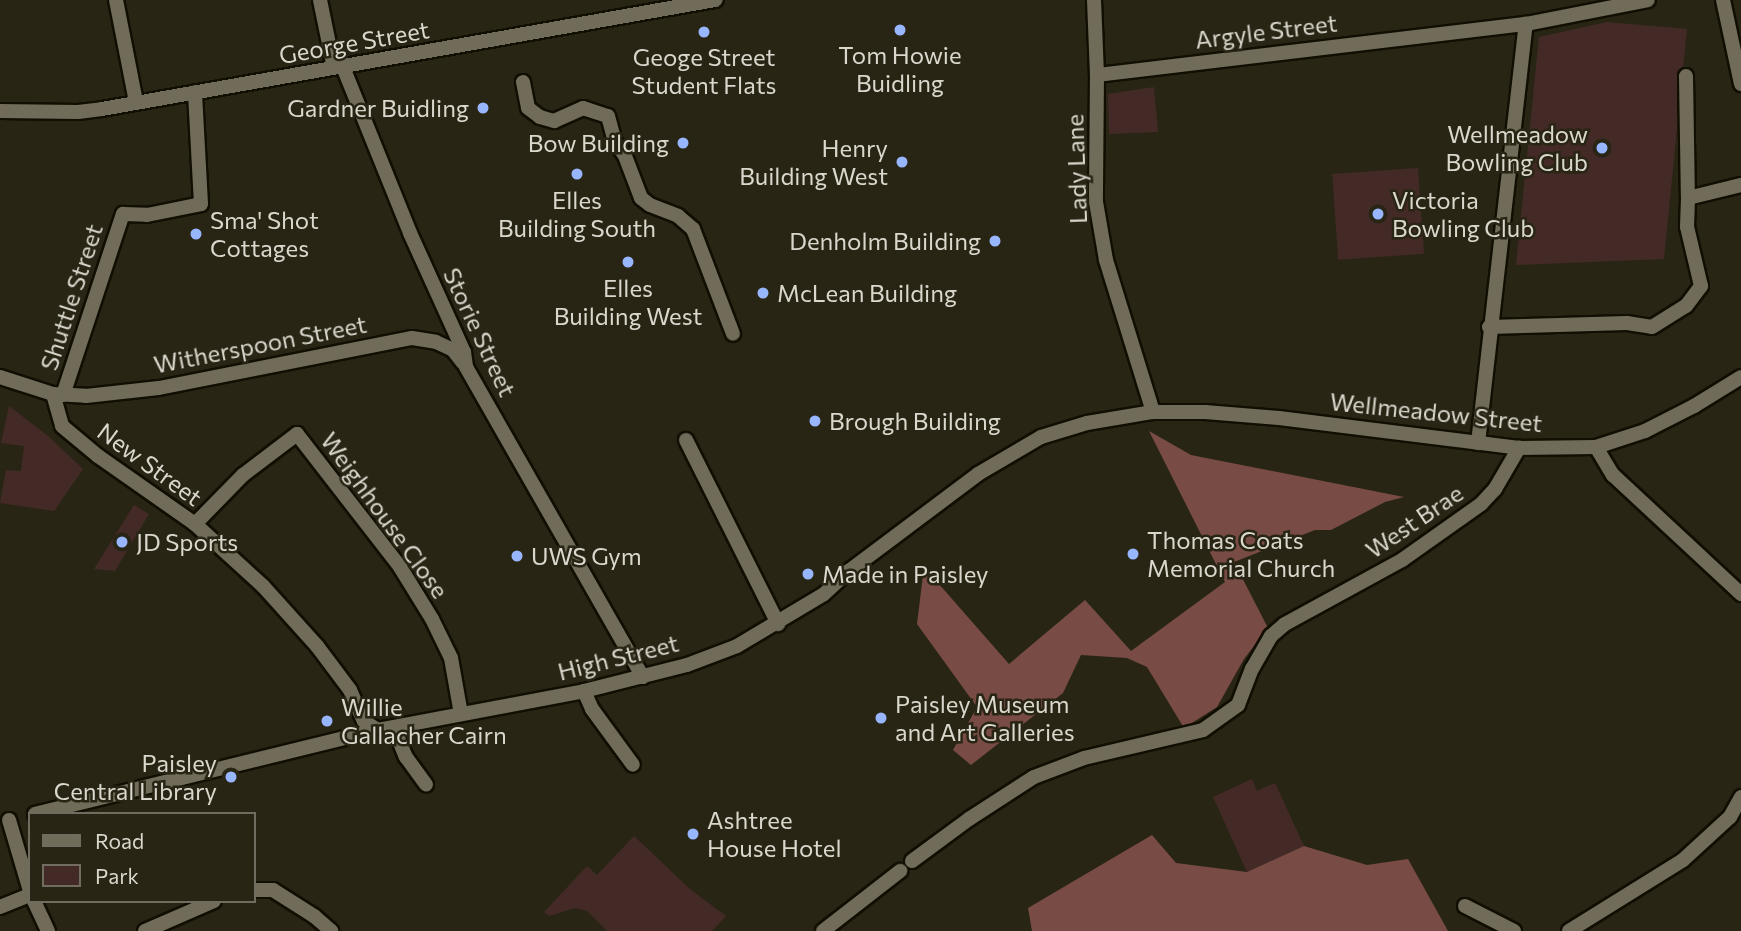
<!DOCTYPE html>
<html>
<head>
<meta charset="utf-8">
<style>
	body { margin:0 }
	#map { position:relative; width:1741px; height:931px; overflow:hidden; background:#292515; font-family:Commissioner,sans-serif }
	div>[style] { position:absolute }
	.green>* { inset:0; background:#442a26; transform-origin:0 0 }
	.forest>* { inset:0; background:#784c45 }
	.roads { filter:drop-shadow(2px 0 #110e02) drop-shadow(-2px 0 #110e02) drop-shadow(0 2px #110e02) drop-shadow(0 -2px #110e02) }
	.minor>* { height:14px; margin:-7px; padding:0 7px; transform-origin:7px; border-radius:7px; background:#706c59 }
	.dots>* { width:19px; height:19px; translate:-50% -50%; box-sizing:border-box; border:4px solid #292515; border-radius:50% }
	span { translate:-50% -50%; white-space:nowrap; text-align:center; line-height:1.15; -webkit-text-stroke:5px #292515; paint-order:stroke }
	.street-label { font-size:24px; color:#dad7cd }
	.poi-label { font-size:24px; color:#dad7cd }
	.right { translate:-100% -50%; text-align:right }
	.left { translate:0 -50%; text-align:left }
	.legend { position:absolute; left:28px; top:812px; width:228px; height:91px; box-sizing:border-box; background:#292515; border:2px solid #706c5f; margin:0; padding:9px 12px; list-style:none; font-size:21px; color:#dad7cd }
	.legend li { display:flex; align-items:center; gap:14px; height:35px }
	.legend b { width:35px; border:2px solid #706c5f }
</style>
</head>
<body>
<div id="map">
	<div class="green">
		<div style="clip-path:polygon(1607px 22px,1687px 29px,1664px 259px,1516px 265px,1539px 37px)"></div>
		<div style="clip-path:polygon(1154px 87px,1158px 132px,1109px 134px,1108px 94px)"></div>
		<div style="left:1418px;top:168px;width:86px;height:86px;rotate:86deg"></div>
		<div style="clip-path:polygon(9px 406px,48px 436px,83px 469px,54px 511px,0 503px,6px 470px,21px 471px,24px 446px,1px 443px)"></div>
		<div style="clip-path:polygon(134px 505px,149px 514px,115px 571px,94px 569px)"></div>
		<div style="clip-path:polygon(1252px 779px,1257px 791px,1275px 783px,1304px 846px,1247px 872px,1213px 797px)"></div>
		<div style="clip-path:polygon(634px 836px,691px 890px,726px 916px,712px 931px,607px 931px,587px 911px,575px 908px,549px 916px,544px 912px,587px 866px,597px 875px)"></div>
	</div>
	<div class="forest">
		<div style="clip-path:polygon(1149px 431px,1191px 455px,1404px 497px,1385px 502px,1331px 530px,1315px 530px,1234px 562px,1268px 628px,1244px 659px,1217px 707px,1184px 728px,1147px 667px,1127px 658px,1081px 655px,1063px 693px,971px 765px,953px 750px,977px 707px,917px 624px,924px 567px,1009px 664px,1085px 600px,1131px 651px,1225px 582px)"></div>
		<div style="clip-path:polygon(1152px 835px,1176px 863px,1247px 872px,1304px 846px,1367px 865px,1408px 859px,1448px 931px,1032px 931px,1028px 908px)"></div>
	</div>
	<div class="roads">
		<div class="minor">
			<div style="left:116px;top:0;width:104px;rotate:78.9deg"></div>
			<div style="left:320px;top:0;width:69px;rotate:78.4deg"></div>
			<div style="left:1094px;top:0;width:75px;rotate:87.7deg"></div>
			<div style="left:1097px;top:75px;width:127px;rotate:90.5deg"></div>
			<div style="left:1096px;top:202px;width:59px;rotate:80.2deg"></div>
			<div style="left:1106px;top:260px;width:159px;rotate:72.8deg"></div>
			<div style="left:1723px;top:0;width:86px;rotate:77.9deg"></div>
			<div style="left:343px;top:67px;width:179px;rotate:68deg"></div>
			<div style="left:410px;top:233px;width:131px;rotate:65.6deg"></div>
			<div style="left:464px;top:352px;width:15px;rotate:82deg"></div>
			<div style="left:466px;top:367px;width:357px;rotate:60.3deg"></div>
			<div style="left:1097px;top:75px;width:432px;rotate:-6.8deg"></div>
			<div style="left:1526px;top:24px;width:124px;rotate:-11.1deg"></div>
			<div style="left:1686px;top:76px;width:122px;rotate:89.1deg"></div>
			<div style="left:523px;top:82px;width:26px;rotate:79deg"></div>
			<div style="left:528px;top:108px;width:15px;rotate:37deg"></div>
			<div style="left:540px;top:117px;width:15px;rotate:16deg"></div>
			<div style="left:554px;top:121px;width:32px;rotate:-24deg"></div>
			<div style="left:583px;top:108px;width:26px;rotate:18deg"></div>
			<div style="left:608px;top:116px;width:27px;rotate:75deg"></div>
			<div style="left:615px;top:142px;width:17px;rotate:54deg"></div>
			<div style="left:625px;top:156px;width:45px;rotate:69.1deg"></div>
			<div style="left:641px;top:198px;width:11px;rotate:38deg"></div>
			<div style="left:650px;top:205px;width:30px;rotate:21deg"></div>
			<div style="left:678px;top:216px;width:20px;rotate:41deg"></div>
			<div style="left:693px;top:229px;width:112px;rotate:69.1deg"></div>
			<div style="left:0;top:111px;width:78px;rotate:0.7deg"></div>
			<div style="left:78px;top:112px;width:24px;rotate:-7deg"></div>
			<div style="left:102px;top:109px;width:623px;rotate:-10.08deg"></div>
			<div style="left:1489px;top:327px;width:138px;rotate:-1.7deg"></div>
			<div style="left:1627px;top:323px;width:25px;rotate:9deg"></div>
			<div style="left:1652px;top:327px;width:40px;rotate:-32deg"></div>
			<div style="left:1686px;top:306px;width:25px;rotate:-53deg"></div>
			<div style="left:1701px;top:286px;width:61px;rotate:-103.3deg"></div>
			<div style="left:1687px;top:227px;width:29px;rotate:-88deg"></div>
			<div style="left:1688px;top:198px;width:55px;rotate:-13.8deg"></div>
			<div style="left:0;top:377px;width:56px;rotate:17.8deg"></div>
			<div style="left:53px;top:394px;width:33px;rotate:3deg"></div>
			<div style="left:86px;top:396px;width:73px;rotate:-6.3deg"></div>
			<div style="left:159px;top:388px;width:258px;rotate:-11.2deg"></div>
			<div style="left:412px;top:338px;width:24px;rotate:9deg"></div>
			<div style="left:436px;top:342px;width:19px;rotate:25deg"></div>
			<div style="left:453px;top:350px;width:16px;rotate:52deg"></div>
			<div style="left:53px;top:394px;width:33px;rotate:74deg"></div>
			<div style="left:62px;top:426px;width:47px;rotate:39.8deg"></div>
			<div style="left:98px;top:456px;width:118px;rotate:35deg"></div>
			<div style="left:195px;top:524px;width:92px;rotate:42.4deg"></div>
			<div style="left:263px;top:586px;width:81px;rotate:48deg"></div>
			<div style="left:317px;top:646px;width:55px;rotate:53.1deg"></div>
			<div style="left:350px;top:690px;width:34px;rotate:66deg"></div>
			<div style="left:364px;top:721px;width:17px;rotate:33deg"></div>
			<div style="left:63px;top:395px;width:191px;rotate:-71.7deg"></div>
			<div style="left:123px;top:214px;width:24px;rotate:2deg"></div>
			<div style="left:147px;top:215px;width:55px;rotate:-11.5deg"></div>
			<div style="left:201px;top:204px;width:112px;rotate:-93.1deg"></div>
			<div style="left:686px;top:440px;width:206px;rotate:63.4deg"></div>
			<div style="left:1478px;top:443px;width:422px;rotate:-83.5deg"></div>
			<div style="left:1596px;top:447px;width:33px;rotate:59deg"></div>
			<div style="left:1613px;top:475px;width:175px;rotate:42.9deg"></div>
			<div style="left:195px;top:524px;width:69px;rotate:-45.6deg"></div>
			<div style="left:243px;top:475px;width:68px;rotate:-37.2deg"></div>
			<div style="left:297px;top:434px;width:168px;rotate:52.2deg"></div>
			<div style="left:400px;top:567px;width:61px;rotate:58.4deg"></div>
			<div style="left:432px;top:619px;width:43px;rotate:64deg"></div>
			<div style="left:451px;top:658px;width:57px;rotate:79.9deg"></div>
			<div style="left:584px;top:691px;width:20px;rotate:66deg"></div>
			<div style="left:592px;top:709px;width:69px;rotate:53.8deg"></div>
			<div style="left:394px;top:728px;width:31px;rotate:68deg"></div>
			<div style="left:406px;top:757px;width:34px;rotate:54deg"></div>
			<div style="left:35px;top:814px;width:353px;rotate:-13.8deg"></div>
			<div style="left:378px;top:730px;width:210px;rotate:-10.7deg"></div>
			<div style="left:584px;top:691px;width:106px;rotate:-14.2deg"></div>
			<div style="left:687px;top:665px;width:53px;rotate:-20.8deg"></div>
			<div style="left:737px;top:646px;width:101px;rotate:-30.9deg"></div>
			<div style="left:824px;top:594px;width:34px;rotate:-43deg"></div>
			<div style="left:849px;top:571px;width:161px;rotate:-36.9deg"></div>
			<div style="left:978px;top:474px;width:73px;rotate:-30.4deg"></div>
			<div style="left:1041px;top:437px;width:48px;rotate:-16.9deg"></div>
			<div style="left:1087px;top:423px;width:67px;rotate:-9.5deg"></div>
			<div style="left:1153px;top:412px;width:52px"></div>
			<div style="left:1205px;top:412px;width:74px;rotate:4.6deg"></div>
			<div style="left:1279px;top:418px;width:242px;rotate:7.1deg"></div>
			<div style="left:1519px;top:448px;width:77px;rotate:-0.7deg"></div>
			<div style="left:1596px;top:447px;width:52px;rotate:-18.1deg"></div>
			<div style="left:1645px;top:431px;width:55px;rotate:-27deg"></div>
			<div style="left:1694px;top:406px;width:55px;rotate:-31.7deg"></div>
			<div style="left:9px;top:820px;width:74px;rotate:73.5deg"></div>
			<div style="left:912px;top:861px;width:71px;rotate:-36.4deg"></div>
			<div style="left:969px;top:819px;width:77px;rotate:-32.9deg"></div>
			<div style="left:1034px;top:777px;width:53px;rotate:-20.8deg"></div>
			<div style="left:1084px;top:758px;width:122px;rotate:-13.2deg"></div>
			<div style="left:1203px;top:730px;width:43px;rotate:-35.5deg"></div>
			<div style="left:1238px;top:705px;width:39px;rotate:-69deg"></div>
			<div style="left:1252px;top:669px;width:38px;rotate:-60deg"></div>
			<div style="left:1271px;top:636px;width:18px;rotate:-41deg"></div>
			<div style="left:1285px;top:624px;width:133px;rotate:-28.7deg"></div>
			<div style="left:1402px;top:560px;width:97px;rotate:-35.3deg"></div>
			<div style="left:1481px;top:504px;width:21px;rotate:-47deg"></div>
			<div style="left:1495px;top:489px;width:48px;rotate:-59.7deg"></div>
			<div style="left:254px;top:890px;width:19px"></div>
			<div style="left:273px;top:890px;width:49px;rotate:32.4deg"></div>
			<div style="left:314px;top:916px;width:23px;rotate:41deg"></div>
			<div style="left:34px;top:901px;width:33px;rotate:65deg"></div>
			<div style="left:1465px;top:906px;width:55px;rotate:27deg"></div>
			<div style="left:0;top:907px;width:32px;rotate:-22deg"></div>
			<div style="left:145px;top:931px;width:75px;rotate:-23.5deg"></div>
			<div style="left:823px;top:931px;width:98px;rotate:-37.9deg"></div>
			<div style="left:1569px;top:931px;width:134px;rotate:-31.9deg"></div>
			<div style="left:1683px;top:860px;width:64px;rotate:-42.5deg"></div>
			<div style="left:1730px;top:817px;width:23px;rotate:-61deg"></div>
		</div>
	</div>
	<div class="dots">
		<div style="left:900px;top:30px;background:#97b6fd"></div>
		<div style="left:704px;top:32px;background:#97b6fd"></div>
		<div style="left:483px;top:108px;background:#97b6fd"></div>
		<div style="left:683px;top:143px;background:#97b6fd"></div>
		<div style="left:1602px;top:148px;background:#97b6fd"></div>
		<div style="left:902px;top:162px;background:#97b6fd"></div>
		<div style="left:577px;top:174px;background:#97b6fd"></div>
		<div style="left:1378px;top:214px;background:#97b6fd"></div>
		<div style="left:196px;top:234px;background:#97b6fd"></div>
		<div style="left:995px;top:241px;background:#97b6fd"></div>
		<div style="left:628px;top:262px;background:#97b6fd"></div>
		<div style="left:763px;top:293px;background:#97b6fd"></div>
		<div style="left:815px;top:421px;background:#97b6fd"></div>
		<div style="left:122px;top:542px;background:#97b6fd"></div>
		<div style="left:1133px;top:554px;background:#97b6fd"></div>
		<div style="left:517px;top:556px;background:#97b6fd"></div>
		<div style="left:808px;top:574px;background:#97b6fd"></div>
		<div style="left:881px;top:718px;background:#97b6fd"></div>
		<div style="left:327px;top:721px;background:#97b6fd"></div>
		<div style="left:231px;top:777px;background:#97b6fd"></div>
		<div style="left:693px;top:834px;background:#97b6fd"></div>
	</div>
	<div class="street-label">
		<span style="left:1266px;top:31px;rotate:-7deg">Argyle Street</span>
		<span style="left:354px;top:42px;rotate:-10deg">George Street</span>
		<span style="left:1076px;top:169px;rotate:-92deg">Lady Lane</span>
		<span style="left:71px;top:297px;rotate:-72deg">Shuttle Street</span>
		<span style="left:480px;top:332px;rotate:65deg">Storie Street</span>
		<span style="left:260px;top:344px;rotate:-11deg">Witherspoon Street</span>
		<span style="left:1436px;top:412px;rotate:6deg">Wellmeadow Street</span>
		<span style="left:150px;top:464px;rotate:36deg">New Street</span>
		<span style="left:385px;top:515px;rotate:54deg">Weighhouse Close</span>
		<span style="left:1414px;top:521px;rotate:-34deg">West Brae</span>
		<span style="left:618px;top:657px;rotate:-14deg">High Street</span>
	</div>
	<div class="poi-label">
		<span style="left:900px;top:69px">Tom Howie<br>Buidling</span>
		<span style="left:704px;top:71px">Geoge Street<br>Student Flats</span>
		<span class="right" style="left:469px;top:108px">Gardner Buidling</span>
		<span class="right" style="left:1588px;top:148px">Wellmeadow<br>Bowling Club</span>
		<span class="right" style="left:669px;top:143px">Bow Building</span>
		<span class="right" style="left:888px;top:162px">Henry<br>Building West</span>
		<span style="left:577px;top:214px">Elles<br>Building South</span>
		<span class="left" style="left:1392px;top:214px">Victoria<br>Bowling Club</span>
		<span class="left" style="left:210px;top:234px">Sma' Shot<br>Cottages</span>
		<span class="right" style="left:981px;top:241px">Denholm Building</span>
		<span style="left:628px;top:302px">Elles<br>Building West</span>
		<span class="left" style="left:777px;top:293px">McLean Building</span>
		<span class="left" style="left:829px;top:421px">Brough Building</span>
		<span class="left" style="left:1147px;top:554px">Thomas Coats<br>Memorial Church</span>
		<span class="left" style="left:136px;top:542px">JD Sports</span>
		<span class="left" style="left:531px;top:556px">UWS Gym</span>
		<span class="left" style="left:822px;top:574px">Made in Paisley</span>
		<span class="left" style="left:895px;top:718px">Paisley Museum<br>and Art Galleries</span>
		<span class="left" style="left:341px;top:721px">Willie<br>Gallacher Cairn</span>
		<span class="right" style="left:217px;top:777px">Paisley<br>Central Library</span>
		<span class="left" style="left:707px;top:834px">Ashtree<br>House Hotel</span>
	</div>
	<ul class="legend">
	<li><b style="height:9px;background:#706c59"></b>Road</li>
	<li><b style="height:19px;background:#442a26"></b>Park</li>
	</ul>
</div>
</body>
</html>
